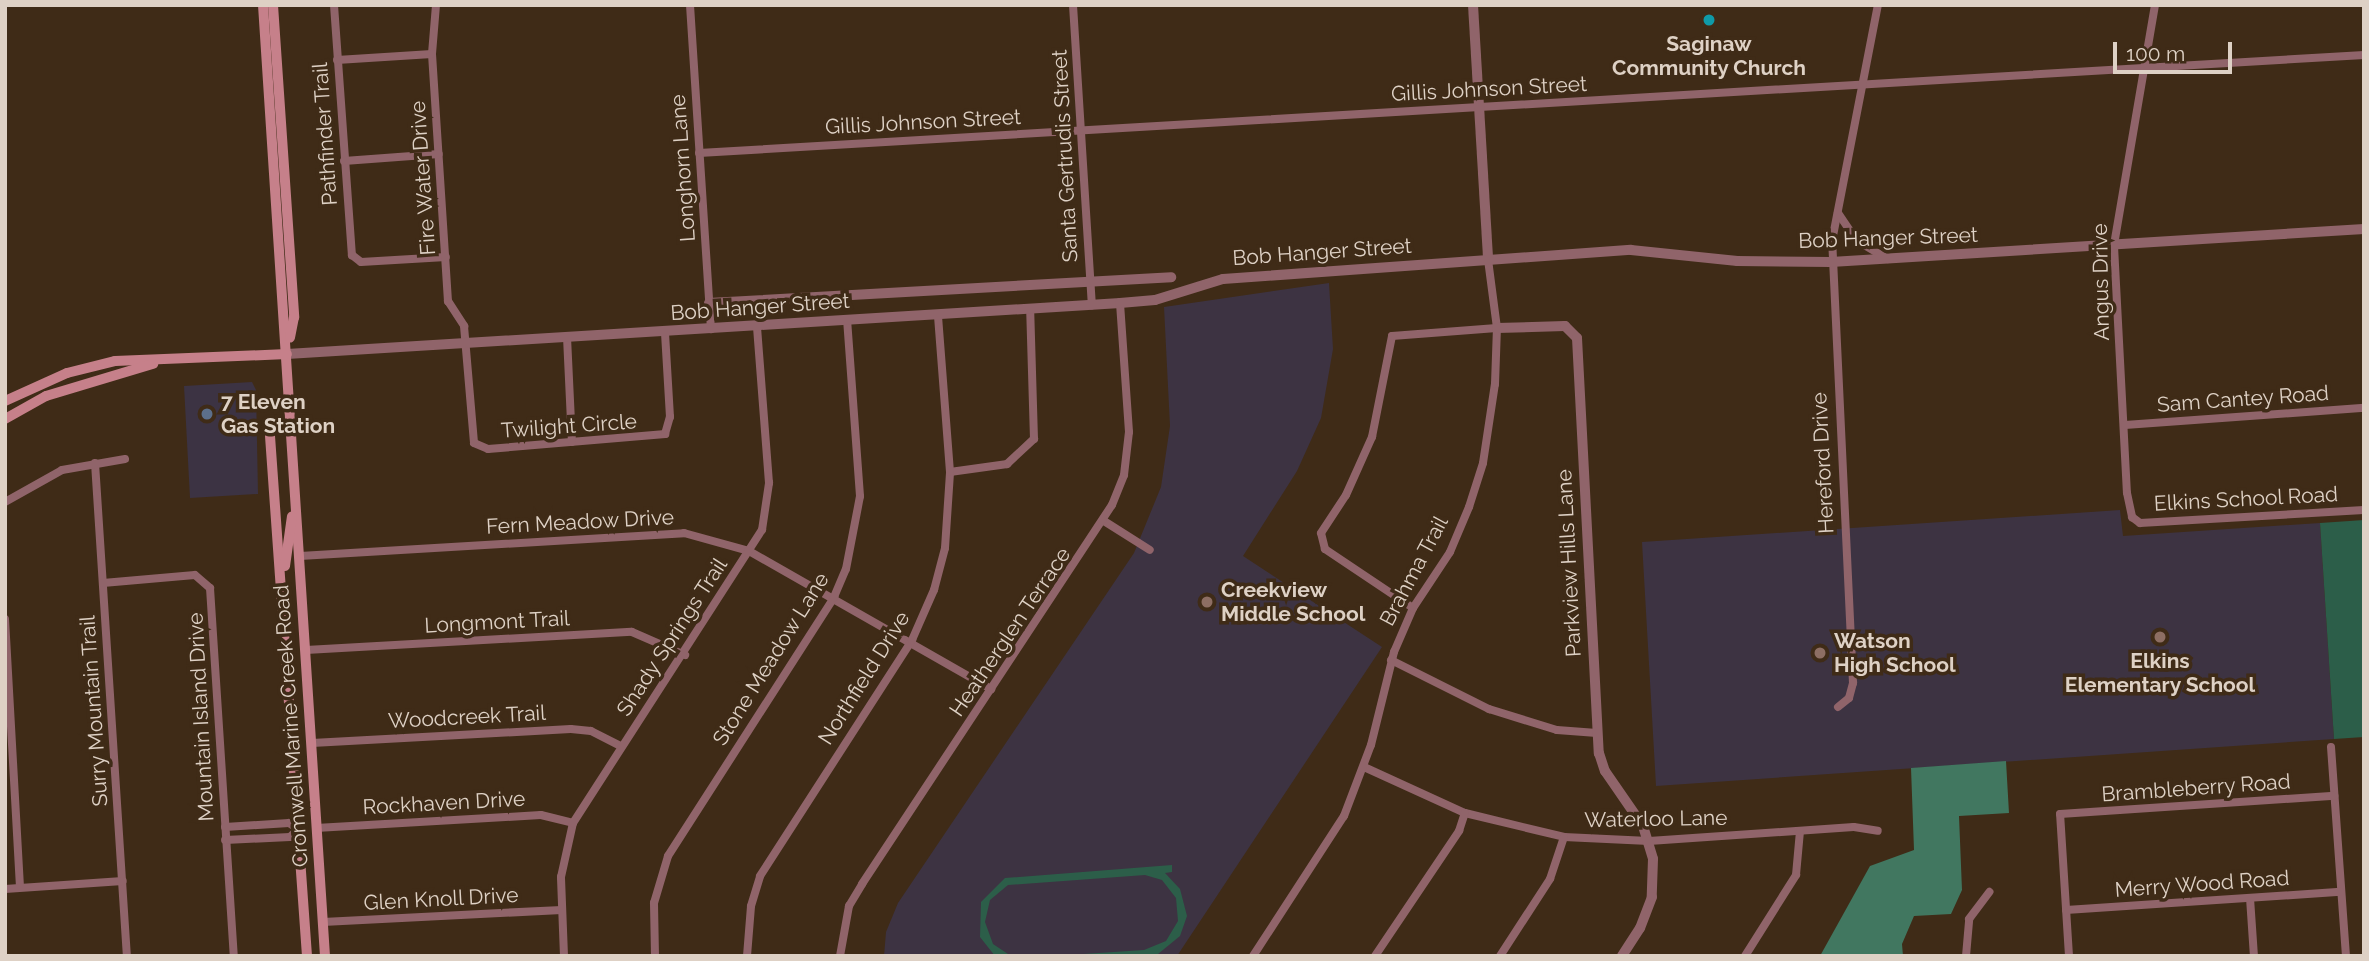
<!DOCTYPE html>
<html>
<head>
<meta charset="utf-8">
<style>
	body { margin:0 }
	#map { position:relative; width:2369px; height:961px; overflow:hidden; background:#3f2b17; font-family:Raleway,sans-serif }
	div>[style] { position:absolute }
	.commercial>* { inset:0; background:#3c3343 }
	.education>* { inset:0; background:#3d3342 }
	.green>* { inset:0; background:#2c5e49 }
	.forest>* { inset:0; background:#417760 }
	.minor>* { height:8px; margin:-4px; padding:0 4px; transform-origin:4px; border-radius:4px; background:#90646a }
	.tertiary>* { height:10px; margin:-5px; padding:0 5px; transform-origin:5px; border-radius:5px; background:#90646a }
	.secondary>* { height:10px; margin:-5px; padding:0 5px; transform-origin:5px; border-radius:5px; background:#c6808a }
	.dots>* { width:19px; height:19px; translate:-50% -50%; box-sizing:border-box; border:4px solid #3f2b17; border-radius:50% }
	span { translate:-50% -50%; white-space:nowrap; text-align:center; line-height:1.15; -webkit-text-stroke:7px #3f2b17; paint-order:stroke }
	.poi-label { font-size:21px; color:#ded1c5; font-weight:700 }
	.left { translate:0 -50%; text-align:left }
	.street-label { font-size:21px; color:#ded1c5 }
	.frame { position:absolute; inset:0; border:7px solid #ded1c5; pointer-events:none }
	.scale { position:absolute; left:2113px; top:42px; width:119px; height:32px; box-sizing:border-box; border:4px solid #ded1c5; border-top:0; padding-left:9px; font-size:21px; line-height:24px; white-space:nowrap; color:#ded1c5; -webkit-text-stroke:5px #3f2b17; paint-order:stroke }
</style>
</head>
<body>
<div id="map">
	<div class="commercial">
		<div style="clip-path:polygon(252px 382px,256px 390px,258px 494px,190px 498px,184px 386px)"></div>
	</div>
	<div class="education">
		<div style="clip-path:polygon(1329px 283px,1333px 349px,1321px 418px,1297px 471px,1243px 556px,1382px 647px,1177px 956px,884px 956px,886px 932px,898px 903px,1134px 553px,1161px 487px,1170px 426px,1164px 307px)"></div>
		<div style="clip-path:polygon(2120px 510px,2123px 536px,2320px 523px,2334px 739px,1656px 786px,1642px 542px)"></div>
	</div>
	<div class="green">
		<div style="clip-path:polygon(2364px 520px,2364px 737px,2334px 739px,2320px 523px)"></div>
		<div style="clip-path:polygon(1172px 865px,1172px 872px,1165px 873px,1180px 889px,1187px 916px,1180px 936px,1158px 954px,1053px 956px,1144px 950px,1166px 941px,1178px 921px,1176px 898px,1162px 880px,1145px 875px,1008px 885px,990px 900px,985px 922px,993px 944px,1011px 956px,995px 956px,980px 937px,981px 902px,1005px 878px)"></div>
	</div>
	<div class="forest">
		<div style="clip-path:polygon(2006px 761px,2009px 813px,1959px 816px,1962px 890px,1951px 914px,1914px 916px,1902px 944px,1903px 956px,1820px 956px,1870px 866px,1914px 850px,1911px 768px)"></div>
	</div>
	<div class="minor">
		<div style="left:334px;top:5px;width:251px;rotate:85.9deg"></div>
		<div style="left:352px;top:255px;width:11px;rotate:38deg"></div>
		<div style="left:361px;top:262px;width:85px;rotate:-3.4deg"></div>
		<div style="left:436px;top:5px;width:49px;rotate:94.7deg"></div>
		<div style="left:432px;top:54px;width:248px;rotate:86.3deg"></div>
		<div style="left:448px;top:301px;width:30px;rotate:57deg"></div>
		<div style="left:464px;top:326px;width:117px;rotate:85.1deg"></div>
		<div style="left:474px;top:443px;width:15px;rotate:23deg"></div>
		<div style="left:488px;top:449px;width:178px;rotate:-4.8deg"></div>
		<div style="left:665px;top:434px;width:18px;rotate:-74deg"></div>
		<div style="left:670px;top:417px;width:85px;rotate:-93.4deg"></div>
		<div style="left:690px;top:5px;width:325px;rotate:86.3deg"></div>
		<div style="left:1073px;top:5px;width:301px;rotate:86.4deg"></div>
		<div style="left:2155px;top:5px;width:244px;rotate:99.7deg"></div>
		<div style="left:2114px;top:246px;width:247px;rotate:87deg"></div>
		<div style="left:2127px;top:493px;width:25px;rotate:78deg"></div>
		<div style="left:2132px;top:517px;width:10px;rotate:37deg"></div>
		<div style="left:2140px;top:523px;width:224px;rotate:-3.3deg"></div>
		<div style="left:337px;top:60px;width:95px;rotate:-3.6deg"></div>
		<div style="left:699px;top:153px;width:1668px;rotate:-3.37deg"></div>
		<div style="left:344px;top:161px;width:95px;rotate:-4.2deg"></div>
		<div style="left:1838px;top:213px;width:32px;rotate:56deg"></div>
		<div style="left:1856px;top:240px;width:37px;rotate:31deg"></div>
		<div style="left:567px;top:337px;width:105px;rotate:87.3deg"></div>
		<div style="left:2125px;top:425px;width:240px;rotate:-4.1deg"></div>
		<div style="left:95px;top:463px;width:494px;rotate:86.3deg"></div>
		<div style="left:950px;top:472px;width:58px;rotate:-8deg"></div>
		<div style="left:1007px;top:464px;width:37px;rotate:-43deg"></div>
		<div style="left:1034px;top:439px;width:131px;rotate:-91.7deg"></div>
		<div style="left:5px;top:502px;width:65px;rotate:-29.3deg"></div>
		<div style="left:62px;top:470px;width:64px;rotate:-9.9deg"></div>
		<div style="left:1104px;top:521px;width:54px;rotate:32.2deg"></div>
		<div style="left:300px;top:556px;width:385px;rotate:-3.4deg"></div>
		<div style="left:684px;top:533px;width:67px;rotate:15.5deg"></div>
		<div style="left:749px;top:551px;width:279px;rotate:29.7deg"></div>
		<div style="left:103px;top:583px;width:92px;rotate:-5deg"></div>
		<div style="left:195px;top:575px;width:20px;rotate:41deg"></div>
		<div style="left:210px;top:588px;width:369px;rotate:86.3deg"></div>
		<div style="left:1413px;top:608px;width:106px;rotate:-146.2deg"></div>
		<div style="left:1325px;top:549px;width:16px;rotate:-104deg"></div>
		<div style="left:1321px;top:533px;width:45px;rotate:-56.7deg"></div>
		<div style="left:1346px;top:495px;width:64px;rotate:-65.9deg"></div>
		<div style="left:1372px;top:437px;width:103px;rotate:-78.8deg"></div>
		<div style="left:1392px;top:336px;width:105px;rotate:-4.4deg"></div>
		<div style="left:5px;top:619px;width:268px;rotate:86.8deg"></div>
		<div style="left:306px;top:650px;width:326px;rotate:-3.2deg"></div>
		<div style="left:632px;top:632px;width:58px;rotate:23.5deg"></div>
		<div style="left:1391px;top:660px;width:110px;rotate:26.6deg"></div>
		<div style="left:1489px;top:709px;width:71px;rotate:17.2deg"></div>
		<div style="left:1557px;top:730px;width:40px;rotate:4.3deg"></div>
		<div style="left:1838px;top:707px;width:14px;rotate:-39deg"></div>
		<div style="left:1849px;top:698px;width:16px;rotate:-75deg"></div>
		<div style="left:1853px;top:683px;width:442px;rotate:-92.7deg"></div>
		<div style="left:1832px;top:241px;width:240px;rotate:-79deg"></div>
		<div style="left:312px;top:743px;width:259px;rotate:-3.1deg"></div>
		<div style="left:571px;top:729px;width:20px;rotate:6deg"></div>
		<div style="left:591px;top:731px;width:34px;rotate:27deg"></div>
		<div style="left:2331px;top:747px;width:210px;rotate:85.9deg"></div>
		<div style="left:1364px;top:767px;width:111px;rotate:24.5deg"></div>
		<div style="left:1465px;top:813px;width:102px;rotate:13.6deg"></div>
		<div style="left:1564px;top:837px;width:85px;rotate:2.7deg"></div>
		<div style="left:1649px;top:841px;width:205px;rotate:-3.9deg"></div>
		<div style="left:1854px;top:827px;width:24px;rotate:9deg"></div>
		<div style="left:225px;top:827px;width:64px;rotate:-3.6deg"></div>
		<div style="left:289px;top:823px;width:11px;rotate:34deg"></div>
		<div style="left:298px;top:829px;width:11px;rotate:135deg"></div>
		<div style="left:290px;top:837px;width:65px;rotate:177.4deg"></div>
		<div style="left:316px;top:828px;width:225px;rotate:-3.3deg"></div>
		<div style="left:541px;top:815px;width:33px;rotate:14deg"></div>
		<div style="left:5px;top:889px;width:118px;rotate:-3.9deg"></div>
		<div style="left:2250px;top:898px;width:58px;rotate:86.1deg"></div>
		<div style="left:2066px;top:910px;width:275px;rotate:-3.8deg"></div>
		<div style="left:323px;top:922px;width:239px;rotate:-2.9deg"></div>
		<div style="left:564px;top:956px;width:79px;rotate:-92.2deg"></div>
		<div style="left:561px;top:877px;width:55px;rotate:-77.5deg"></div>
		<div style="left:573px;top:823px;width:349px;rotate:-57.2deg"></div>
		<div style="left:762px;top:530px;width:48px;rotate:-81.5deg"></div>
		<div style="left:769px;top:483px;width:157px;rotate:-94.4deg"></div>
		<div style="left:655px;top:956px;width:53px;rotate:-91.1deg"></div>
		<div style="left:654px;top:903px;width:49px;rotate:-73.4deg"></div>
		<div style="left:668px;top:856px;width:308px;rotate:-57.3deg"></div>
		<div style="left:834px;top:597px;width:30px;rotate:-67deg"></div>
		<div style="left:846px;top:569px;width:74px;rotate:-79.1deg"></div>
		<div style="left:860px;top:496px;width:175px;rotate:-94.2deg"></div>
		<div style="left:747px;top:956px;width:50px;rotate:-85.4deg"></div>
		<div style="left:751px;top:906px;width:31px;rotate:-73deg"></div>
		<div style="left:760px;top:876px;width:281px;rotate:-57.2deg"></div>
		<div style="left:912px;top:640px;width:55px;rotate:-66.3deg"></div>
		<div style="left:934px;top:590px;width:43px;rotate:-75.3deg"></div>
		<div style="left:945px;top:548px;width:76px;rotate:-86.2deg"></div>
		<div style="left:950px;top:472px;width:157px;rotate:-94.4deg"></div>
		<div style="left:840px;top:956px;width:51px;rotate:-79.8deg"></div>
		<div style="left:849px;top:906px;width:26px;rotate:-59deg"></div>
		<div style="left:862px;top:884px;width:454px;rotate:-56.6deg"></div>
		<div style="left:1112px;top:505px;width:32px;rotate:-68deg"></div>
		<div style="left:1124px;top:475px;width:43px;rotate:-83.4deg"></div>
		<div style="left:1129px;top:432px;width:129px;rotate:-94deg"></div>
		<div style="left:1253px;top:956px;width:167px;rotate:-57deg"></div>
		<div style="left:1344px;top:816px;width:76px;rotate:-69.2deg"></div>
		<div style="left:1371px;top:745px;width:96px;rotate:-76.1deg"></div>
		<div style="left:1394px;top:652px;width:48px;rotate:-66.6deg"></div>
		<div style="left:1413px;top:608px;width:67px;rotate:-56.5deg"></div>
		<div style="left:1450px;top:552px;width:49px;rotate:-67.1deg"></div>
		<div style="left:1469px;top:507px;width:46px;rotate:-72.3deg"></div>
		<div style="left:1483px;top:463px;width:80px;rotate:-81.4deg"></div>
		<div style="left:1495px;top:384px;width:56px;rotate:-88deg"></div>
		<div style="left:1497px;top:328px;width:69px;rotate:-97.5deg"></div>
		<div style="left:1375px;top:956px;width:151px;rotate:-56.1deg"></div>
		<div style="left:1459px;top:831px;width:19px;rotate:-72deg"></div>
		<div style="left:1500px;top:956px;width:92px;rotate:-57deg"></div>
		<div style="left:1550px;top:879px;width:44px;rotate:-71.6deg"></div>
		<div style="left:1745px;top:956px;width:96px;rotate:-57.8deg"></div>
		<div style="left:1796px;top:875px;width:44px;rotate:-84.8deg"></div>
		<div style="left:1966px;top:956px;width:37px;rotate:-85deg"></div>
		<div style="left:1969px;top:919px;width:34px;rotate:-53deg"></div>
		<div style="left:2069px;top:956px;width:142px;rotate:-93.6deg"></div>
		<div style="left:2060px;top:814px;width:275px;rotate:-3.8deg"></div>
	</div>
	<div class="tertiary">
		<div style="left:1473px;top:5px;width:255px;rotate:86.6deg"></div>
		<div style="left:709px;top:303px;width:463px;rotate:-3.2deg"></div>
		<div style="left:1497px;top:328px;width:68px;rotate:-1.7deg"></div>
		<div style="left:1565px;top:326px;width:17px;rotate:45deg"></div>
		<div style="left:1577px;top:338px;width:416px;rotate:87deg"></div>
		<div style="left:1599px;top:753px;width:19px;rotate:72deg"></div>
		<div style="left:1605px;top:771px;width:67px;rotate:55.4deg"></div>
		<div style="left:1643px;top:826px;width:34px;rotate:73deg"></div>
		<div style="left:1653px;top:859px;width:38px;rotate:92deg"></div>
		<div style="left:1652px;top:897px;width:33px;rotate:111deg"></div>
		<div style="left:1640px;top:928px;width:33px;rotate:123deg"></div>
		<div style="left:287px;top:354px;width:835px;rotate:-3.5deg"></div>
		<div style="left:1120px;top:303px;width:35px;rotate:-5deg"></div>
		<div style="left:1155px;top:300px;width:71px;rotate:-17.2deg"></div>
		<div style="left:1223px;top:279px;width:409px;rotate:-4.1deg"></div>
		<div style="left:1631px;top:250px;width:107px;rotate:5.9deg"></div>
		<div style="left:1737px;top:261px;width:94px;rotate:0.6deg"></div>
		<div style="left:1831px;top:262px;width:534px;rotate:-3.54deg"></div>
	</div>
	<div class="secondary">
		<div style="left:263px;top:5px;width:953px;rotate:86.27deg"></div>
		<div style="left:273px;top:5px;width:313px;rotate:86.1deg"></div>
		<div style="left:294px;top:317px;width:21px;rotate:101deg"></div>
		<div style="left:5px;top:401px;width:68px;rotate:-24.3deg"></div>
		<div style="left:67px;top:373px;width:49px;rotate:-14deg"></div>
		<div style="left:115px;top:361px;width:172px;rotate:-2.3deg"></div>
		<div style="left:5px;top:419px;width:47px;rotate:-29.3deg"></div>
		<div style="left:46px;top:396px;width:112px;rotate:-16.7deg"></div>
		<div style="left:270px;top:436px;width:521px;rotate:85.93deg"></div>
		<div style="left:285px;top:566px;width:50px;rotate:-82deg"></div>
	</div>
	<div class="dots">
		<div style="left:1709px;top:20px;background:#0f9aa8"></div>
		<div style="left:207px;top:414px;background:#5c6f8a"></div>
		<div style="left:1207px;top:602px;background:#8d6e63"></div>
		<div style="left:2160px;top:637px;background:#8d6e63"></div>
		<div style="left:1820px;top:653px;background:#8d6e63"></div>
	</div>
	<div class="poi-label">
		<span style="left:1709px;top:56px">Saginaw<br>Community Church</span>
		<span class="left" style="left:221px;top:414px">7 Eleven<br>Gas Station</span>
		<span class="left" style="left:1221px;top:602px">Creekview<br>Middle School</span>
		<span class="left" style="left:1834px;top:653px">Watson<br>High School</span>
		<span style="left:2160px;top:673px">Elkins<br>Elementary School</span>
	</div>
	<div class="street-label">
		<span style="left:1489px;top:89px;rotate:-3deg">Gillis Johnson Street</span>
		<span style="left:923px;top:122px;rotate:-3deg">Gillis Johnson Street</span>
		<span style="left:325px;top:134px;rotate:-94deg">Pathfinder Trail</span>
		<span style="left:1065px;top:156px;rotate:-93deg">Santa Gertrudis Street</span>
		<span style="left:683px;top:168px;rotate:-94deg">Longhorn Lane</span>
		<span style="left:423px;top:178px;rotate:-94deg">Fire Water Drive</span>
		<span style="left:1888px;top:238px;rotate:-2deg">Bob Hanger Street</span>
		<span style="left:1322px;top:252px;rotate:-4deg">Bob Hanger Street</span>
		<span style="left:2101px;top:282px;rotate:-91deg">Angus Drive</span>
		<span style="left:760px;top:307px;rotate:-4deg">Bob Hanger Street</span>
		<span style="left:2243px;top:399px;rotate:-4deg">Sam Cantey Road</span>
		<span style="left:569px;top:426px;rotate:-4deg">Twilight Circle</span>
		<span style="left:1823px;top:463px;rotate:-93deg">Hereford Drive</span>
		<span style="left:2246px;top:499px;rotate:-3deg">Elkins School Road</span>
		<span style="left:580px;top:522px;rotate:-3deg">Fern Meadow Drive</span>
		<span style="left:1569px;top:563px;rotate:-93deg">Parkview Hills Lane</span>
		<span style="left:1414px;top:571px;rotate:-62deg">Brahma Trail</span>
		<span style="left:497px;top:622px;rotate:-3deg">Longmont Trail</span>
		<span style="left:1010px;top:632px;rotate:-56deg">Heatherglen Terrace</span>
		<span style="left:672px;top:637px;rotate:-57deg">Shady Springs Trail</span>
		<span style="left:771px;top:659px;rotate:-58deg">Stone Meadow Lane</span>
		<span style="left:864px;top:678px;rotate:-58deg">Northfield Drive</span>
		<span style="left:94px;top:711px;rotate:-94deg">Surry Mountain Trail</span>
		<span style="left:201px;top:717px;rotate:-93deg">Mountain Island Drive</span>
		<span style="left:467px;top:717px;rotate:-3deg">Woodcreek Trail</span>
		<span style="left:291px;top:726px;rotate:-94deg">Cromwell Marine Creek Road</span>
		<span style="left:2196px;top:788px;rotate:-4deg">Brambleberry Road</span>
		<span style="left:444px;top:803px;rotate:-3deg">Rockhaven Drive</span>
		<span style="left:1656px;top:819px;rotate:-1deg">Waterloo Lane</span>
		<span style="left:2202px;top:884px;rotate:-4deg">Merry Wood Road</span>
		<span style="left:441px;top:899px;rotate:-3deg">Glen Knoll Drive</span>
	</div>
	<div class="frame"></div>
	<div class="scale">100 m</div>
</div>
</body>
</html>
